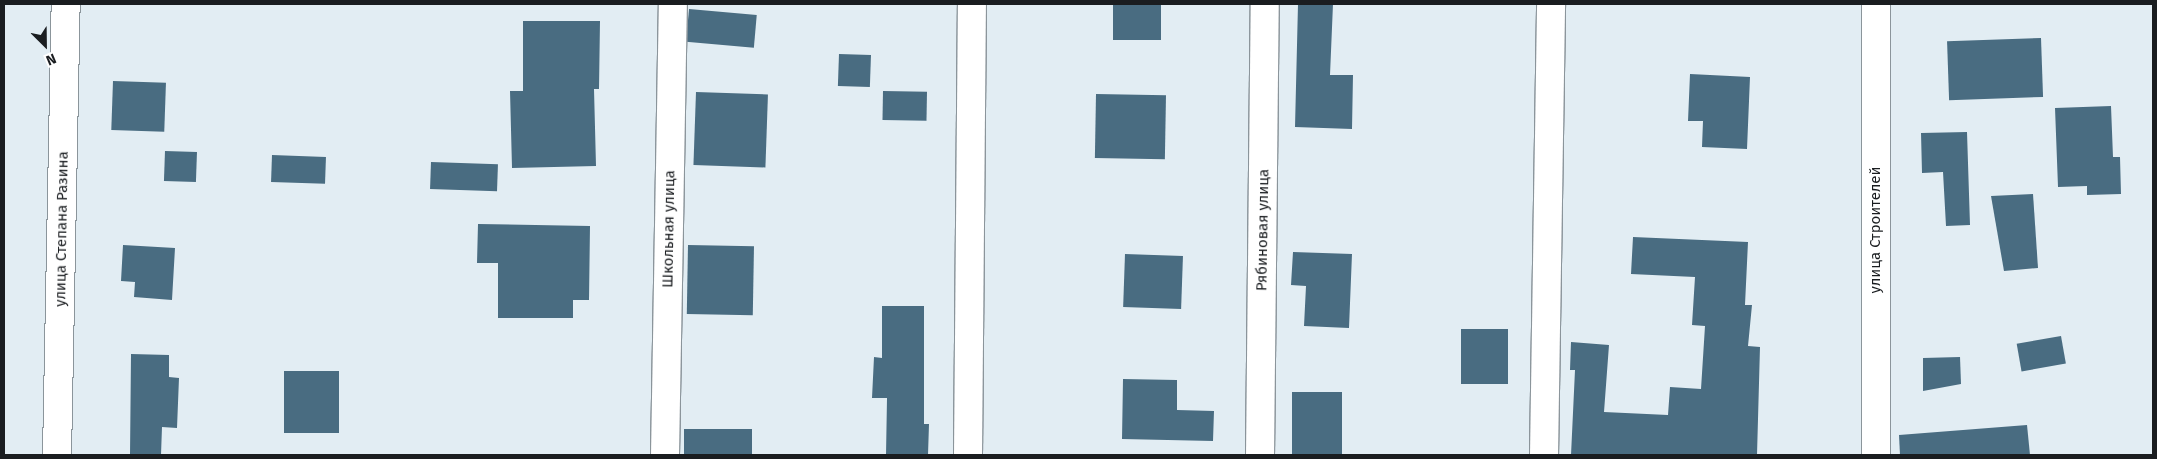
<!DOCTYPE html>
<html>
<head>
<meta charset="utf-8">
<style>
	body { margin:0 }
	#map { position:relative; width:2157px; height:459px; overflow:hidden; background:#e2edf3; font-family:"Fira Sans",sans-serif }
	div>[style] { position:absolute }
	.building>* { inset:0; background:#496c81; transform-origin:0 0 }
	.roads { filter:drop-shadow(1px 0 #8b959b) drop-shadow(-1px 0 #8b959b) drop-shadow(0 1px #8b959b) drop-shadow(0 -1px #8b959b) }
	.street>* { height:28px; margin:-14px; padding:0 14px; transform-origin:14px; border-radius:14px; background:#fff }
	span { translate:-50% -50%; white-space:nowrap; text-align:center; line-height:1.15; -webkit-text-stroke:5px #fff; paint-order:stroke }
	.street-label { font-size:15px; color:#1a1d20 }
	.frame { position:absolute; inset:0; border:5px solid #1a1d20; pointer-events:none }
	.north { position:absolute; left:20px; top:20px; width:50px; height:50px; -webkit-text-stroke:4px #fff; paint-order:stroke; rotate:157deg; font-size:14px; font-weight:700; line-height:20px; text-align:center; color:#1a1d20 }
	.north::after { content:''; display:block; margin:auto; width:18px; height:22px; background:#1a1d20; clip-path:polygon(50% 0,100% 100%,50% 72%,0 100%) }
</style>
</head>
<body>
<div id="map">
	<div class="building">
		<div style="left:1113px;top:4px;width:48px;height:36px"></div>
		<div style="clip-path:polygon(1298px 4px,1333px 4px,1330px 75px,1353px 75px,1352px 129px,1295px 127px)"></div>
		<div style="left:689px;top:9px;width:68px;height:33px;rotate:5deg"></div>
		<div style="clip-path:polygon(523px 21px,600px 21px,599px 89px,594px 89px,596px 166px,512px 168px,510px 91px,523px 91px)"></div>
		<div style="left:2041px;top:38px;width:59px;height:94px;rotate:88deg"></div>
		<div style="left:839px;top:54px;width:32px;height:32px;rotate:2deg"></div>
		<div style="clip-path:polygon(1690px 74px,1750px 77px,1747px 149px,1702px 147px,1703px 121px,1688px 121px)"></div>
		<div style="left:113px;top:81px;width:53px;height:49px;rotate:2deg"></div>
		<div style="left:883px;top:91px;width:44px;height:29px;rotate:1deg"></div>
		<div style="left:696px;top:92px;width:72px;height:73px;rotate:2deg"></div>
		<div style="left:1096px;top:94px;width:70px;height:64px;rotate:1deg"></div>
		<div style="clip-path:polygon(2111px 106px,2113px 157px,2120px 157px,2121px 194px,2087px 195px,2087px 186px,2058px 187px,2055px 108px)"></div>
		<div style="clip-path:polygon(1967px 132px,1970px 225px,1946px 226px,1943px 172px,1922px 173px,1921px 133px)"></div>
		<div style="left:165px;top:151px;width:32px;height:30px;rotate:2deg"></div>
		<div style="left:272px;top:155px;width:54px;height:27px;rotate:2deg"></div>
		<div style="left:431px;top:162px;width:67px;height:27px;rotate:2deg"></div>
		<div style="clip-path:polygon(2033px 194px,2038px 268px,2004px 271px,1991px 196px)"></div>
		<div style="clip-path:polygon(478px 224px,590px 226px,589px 300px,573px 300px,573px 318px,498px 318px,498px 263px,477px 263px)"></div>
		<div style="clip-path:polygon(1633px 237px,1748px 242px,1745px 305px,1752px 305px,1748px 346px,1760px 347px,1757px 455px,1571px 455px,1575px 370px,1570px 370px,1571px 342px,1609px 345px,1604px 412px,1668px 415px,1670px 387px,1701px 389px,1705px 326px,1692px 325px,1695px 277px,1631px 274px)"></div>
		<div style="clip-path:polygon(123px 245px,175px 248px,172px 300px,134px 297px,135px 282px,121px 281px)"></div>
		<div style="left:688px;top:245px;width:66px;height:69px;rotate:1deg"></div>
		<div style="clip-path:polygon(1293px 252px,1352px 254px,1349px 328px,1304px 326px,1306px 286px,1291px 285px)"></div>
		<div style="left:1125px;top:254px;width:58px;height:53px;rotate:2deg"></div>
		<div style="clip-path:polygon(882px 306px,924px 306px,924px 424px,929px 424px,928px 455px,886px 455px,887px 398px,872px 398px,874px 357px,882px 358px)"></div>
		<div style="left:1461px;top:329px;width:47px;height:55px"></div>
		<div style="left:2061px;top:336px;width:28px;height:45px;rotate:80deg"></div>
		<div style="clip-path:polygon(131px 354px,169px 355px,169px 377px,179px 378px,177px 428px,162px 427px,161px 455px,130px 455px)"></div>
		<div style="clip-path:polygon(1960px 357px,1961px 384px,1923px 391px,1923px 358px)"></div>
		<div style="left:284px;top:371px;width:55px;height:62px"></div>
		<div style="clip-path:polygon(1123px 379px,1177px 380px,1177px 410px,1214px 411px,1213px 441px,1122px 439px)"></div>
		<div style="left:1292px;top:392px;width:50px;height:63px"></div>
		<div style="clip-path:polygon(2027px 425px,2030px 455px,1900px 455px,1899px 435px)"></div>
		<div style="left:684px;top:429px;width:68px;height:26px"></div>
	</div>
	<div class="roads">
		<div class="street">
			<div style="left:57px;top:455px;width:451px;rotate:-88.9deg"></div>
			<div style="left:665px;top:455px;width:451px;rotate:-89deg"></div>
			<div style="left:968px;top:455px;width:451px;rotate:-89.5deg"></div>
			<div style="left:1260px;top:455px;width:451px;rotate:-89.4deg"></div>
			<div style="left:1544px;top:455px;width:451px;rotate:-89.1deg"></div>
			<div style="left:1876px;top:455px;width:451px;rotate:-90deg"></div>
		</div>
	</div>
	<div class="street-label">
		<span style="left:62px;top:229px;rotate:-89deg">улица Степана Разина</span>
		<span style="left:669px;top:229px;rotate:-89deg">Школьная улица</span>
		<span style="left:1263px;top:230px;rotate:-89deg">Рябиновая улица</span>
		<span style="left:1876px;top:230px;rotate:-90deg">улица Строителей</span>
	</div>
	<div class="frame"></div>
	<div class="north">N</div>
</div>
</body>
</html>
